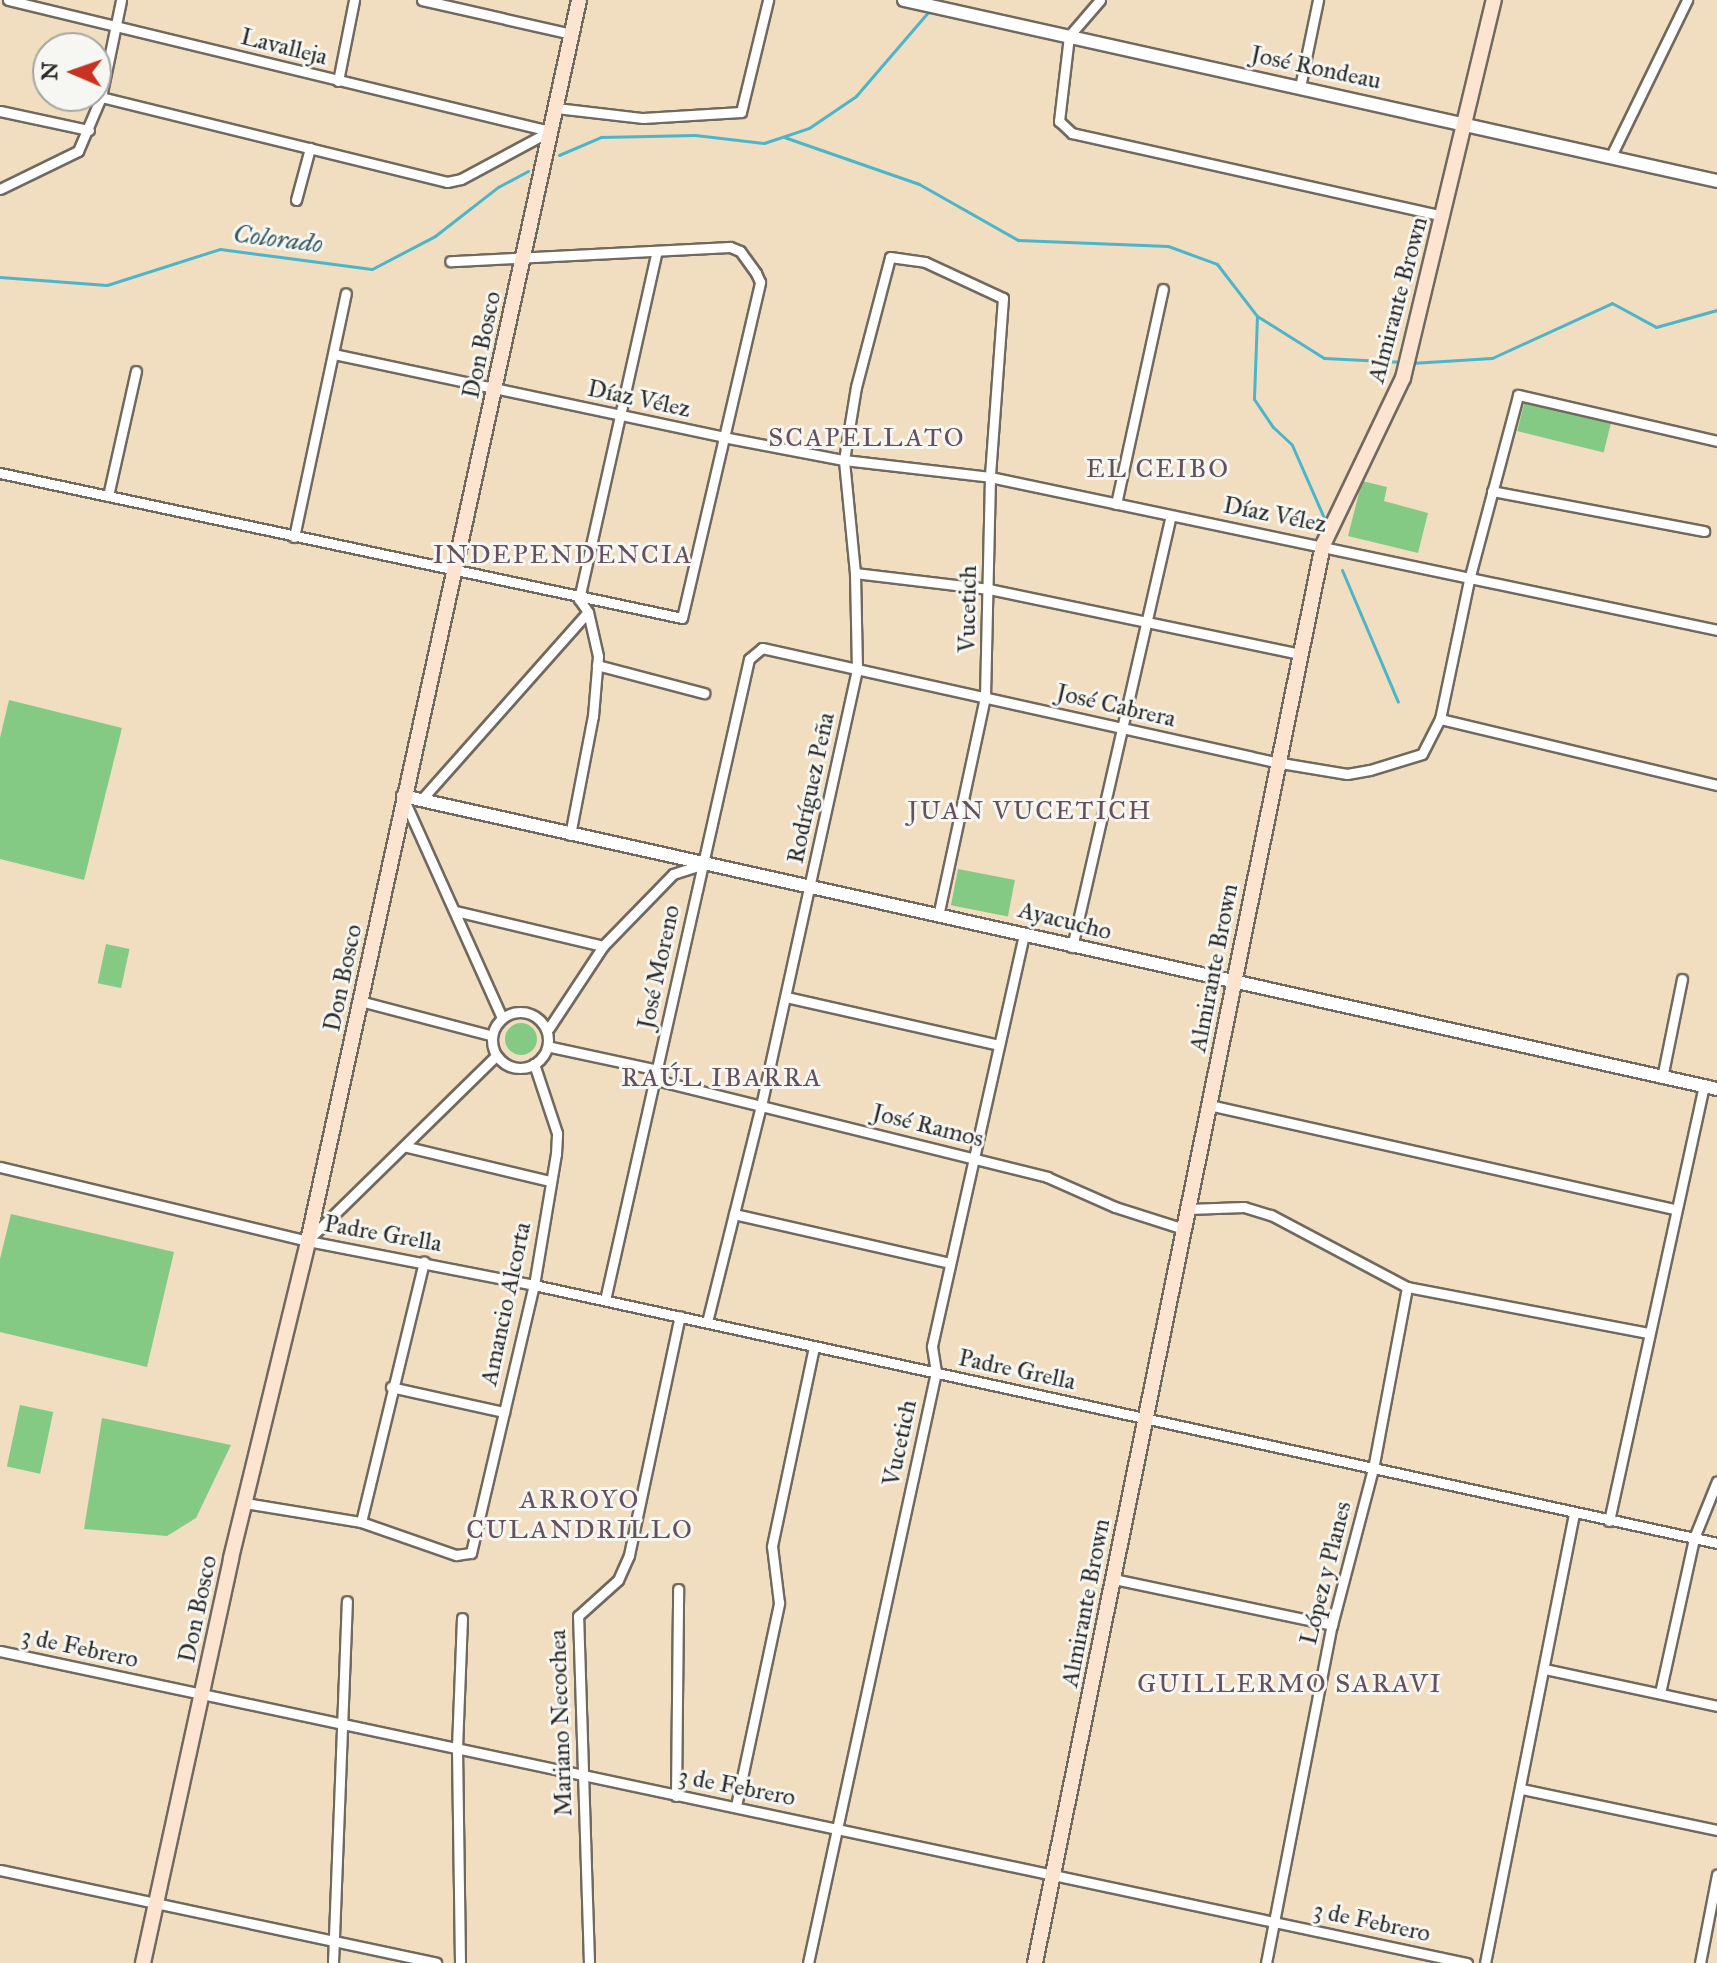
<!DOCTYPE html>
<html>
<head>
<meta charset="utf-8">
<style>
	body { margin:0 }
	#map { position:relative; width:1717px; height:1963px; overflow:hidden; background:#f1ddbf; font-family:"IM FELL Great Primer",serif }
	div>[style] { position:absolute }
	.green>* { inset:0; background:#85ca84; transform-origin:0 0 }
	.round { border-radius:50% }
	.stream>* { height:3px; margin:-1.5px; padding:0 1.5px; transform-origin:1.5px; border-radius:1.5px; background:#4cb5ca }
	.roads { filter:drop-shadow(2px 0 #70695f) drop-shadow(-2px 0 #70695f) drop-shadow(0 2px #70695f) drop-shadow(0 -2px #70695f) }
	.minor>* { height:9px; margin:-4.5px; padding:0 4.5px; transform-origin:4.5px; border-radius:4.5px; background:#fff }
	.minor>.ring { margin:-4.5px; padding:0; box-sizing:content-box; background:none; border:9px solid #fff; border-radius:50% }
	.tertiary>* { height:12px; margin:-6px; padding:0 6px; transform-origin:6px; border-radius:6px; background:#fff }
	.secondary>* { height:14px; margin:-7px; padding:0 7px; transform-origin:7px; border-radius:7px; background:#fde4d1 }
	span { translate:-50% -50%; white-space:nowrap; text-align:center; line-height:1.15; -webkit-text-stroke:6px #f6f6f2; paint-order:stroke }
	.street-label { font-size:24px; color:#2b2b2b }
	.water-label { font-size:26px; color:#375b63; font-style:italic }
	.neighbourhood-label { font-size:26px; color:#65515d; letter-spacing:2px }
	.north { position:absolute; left:32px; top:32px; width:80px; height:80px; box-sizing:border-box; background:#f6f6f2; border:2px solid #a5a5a2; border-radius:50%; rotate:272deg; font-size:22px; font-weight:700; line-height:32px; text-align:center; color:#2b2b2b }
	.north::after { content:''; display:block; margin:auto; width:28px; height:36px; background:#c8321e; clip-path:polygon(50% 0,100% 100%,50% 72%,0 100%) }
</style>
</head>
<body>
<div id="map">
	<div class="green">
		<div style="left:1525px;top:400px;width:89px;height:32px;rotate:14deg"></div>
		<div style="clip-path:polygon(1362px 481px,1387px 487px,1384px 501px,1428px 513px,1418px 553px,1348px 536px)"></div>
		<div style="clip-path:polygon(9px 700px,122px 728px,84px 880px,0 859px,0 738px)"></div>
		<div style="left:958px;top:869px;width:58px;height:37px;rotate:11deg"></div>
		<div style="left:106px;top:944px;width:24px;height:40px;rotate:12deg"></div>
		<div class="round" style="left:505px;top:1023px;width:32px;height:32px"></div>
		<div style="clip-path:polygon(11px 1214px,174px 1252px,147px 1367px,0 1332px,0 1259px)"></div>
		<div style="left:20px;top:1405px;width:34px;height:63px;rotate:12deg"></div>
		<div style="clip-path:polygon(102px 1418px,231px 1445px,196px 1518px,167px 1536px,84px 1529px)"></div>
	</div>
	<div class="stream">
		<div style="left:784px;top:137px;width:143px;rotate:19.2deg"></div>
		<div style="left:919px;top:184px;width:114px;rotate:29.5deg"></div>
		<div style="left:1018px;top:240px;width:150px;rotate:2.3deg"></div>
		<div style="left:1168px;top:246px;width:52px;rotate:20.2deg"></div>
		<div style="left:1217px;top:264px;width:66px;rotate:52.4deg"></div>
		<div style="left:1257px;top:316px;width:79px;rotate:32.1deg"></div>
		<div style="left:1324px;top:358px;width:80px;rotate:2.9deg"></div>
		<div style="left:559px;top:155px;width:46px;rotate:-23.2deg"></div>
		<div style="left:601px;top:137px;width:94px;rotate:-1.2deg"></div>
		<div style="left:695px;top:135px;width:69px;rotate:6.6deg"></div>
		<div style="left:764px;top:143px;width:47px;rotate:-18.4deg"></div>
		<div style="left:809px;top:128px;width:57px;rotate:-34.2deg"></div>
		<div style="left:856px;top:96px;width:113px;rotate:-49.3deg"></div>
		<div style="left:0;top:277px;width:107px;rotate:4.3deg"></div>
		<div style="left:107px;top:285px;width:119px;rotate:-17.7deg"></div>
		<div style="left:220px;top:249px;width:153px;rotate:7.5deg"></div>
		<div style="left:372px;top:269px;width:71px;rotate:-27.6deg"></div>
		<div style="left:435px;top:236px;width:80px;rotate:-37.9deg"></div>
		<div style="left:498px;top:187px;width:34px;rotate:-28deg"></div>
		<div style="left:1257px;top:316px;width:83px;rotate:92.1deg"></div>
		<div style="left:1254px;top:399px;width:34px;rotate:56deg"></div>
		<div style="left:1273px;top:427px;width:26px;rotate:43deg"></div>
		<div style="left:1292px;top:445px;width:80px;rotate:66.3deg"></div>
		<div style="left:1411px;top:363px;width:81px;rotate:-3.5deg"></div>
		<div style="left:1492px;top:358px;width:132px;rotate:-24.6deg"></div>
		<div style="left:1612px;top:303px;width:50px;rotate:28.6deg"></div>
		<div style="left:1656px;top:327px;width:63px;rotate:-15.6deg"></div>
		<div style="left:1342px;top:570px;width:143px;rotate:67deg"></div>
	</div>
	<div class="roads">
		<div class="minor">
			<div style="left:8px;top:0;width:558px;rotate:13.59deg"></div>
			<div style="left:422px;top:0;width:154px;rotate:12.8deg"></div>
			<div style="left:1100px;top:0;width:48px;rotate:130.7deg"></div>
			<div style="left:1069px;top:36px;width:86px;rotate:96.7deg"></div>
			<div style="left:1059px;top:121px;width:18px;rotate:43deg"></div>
			<div style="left:1072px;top:133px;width:380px;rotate:12.6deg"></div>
			<div style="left:338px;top:81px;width:83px;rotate:-78.8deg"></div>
			<div style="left:1300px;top:87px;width:89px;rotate:-78.3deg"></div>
			<div style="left:101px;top:97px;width:356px;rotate:13.8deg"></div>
			<div style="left:447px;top:182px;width:14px;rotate:-12deg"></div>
			<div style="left:461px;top:179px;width:101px;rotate:-28.3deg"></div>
			<div style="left:556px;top:108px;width:88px;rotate:6.6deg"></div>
			<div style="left:643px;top:118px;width:98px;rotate:-3.5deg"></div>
			<div style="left:741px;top:112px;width:115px;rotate:-76.4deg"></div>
			<div style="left:0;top:111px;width:91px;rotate:12.1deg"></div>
			<div style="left:1611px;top:156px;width:174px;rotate:-64deg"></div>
			<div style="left:0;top:189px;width:87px;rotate:-26deg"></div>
			<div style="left:78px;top:151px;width:59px;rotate:-66.9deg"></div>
			<div style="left:101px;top:97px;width:99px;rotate:-78.3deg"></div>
			<div style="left:296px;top:200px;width:54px;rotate:-74.9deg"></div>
			<div style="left:334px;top:354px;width:398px;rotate:12deg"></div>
			<div style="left:723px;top:437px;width:123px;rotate:10.8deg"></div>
			<div style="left:844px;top:460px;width:147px;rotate:6.6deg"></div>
			<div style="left:990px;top:477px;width:743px;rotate:11.88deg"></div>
			<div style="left:0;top:473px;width:697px;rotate:12deg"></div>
			<div style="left:682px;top:618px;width:345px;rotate:-76.9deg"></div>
			<div style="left:760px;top:282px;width:10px;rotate:-114deg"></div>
			<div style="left:756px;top:273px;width:27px;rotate:-126deg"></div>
			<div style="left:740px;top:251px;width:11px;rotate:-158deg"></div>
			<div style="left:730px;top:247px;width:280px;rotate:177.1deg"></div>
			<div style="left:1492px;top:491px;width:216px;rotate:10.7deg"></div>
			<div style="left:108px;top:496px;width:128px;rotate:-77.4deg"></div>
			<div style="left:1116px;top:504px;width:220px;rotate:-77.7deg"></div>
			<div style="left:294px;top:537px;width:249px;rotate:-78deg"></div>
			<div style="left:855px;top:573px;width:135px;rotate:6.8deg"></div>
			<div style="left:989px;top:589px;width:317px;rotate:11.8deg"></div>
			<div style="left:597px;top:665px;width:111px;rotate:14.7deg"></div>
			<div style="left:1440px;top:719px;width:285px;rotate:13.4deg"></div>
			<div style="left:421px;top:800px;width:251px;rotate:-48.4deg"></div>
			<div style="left:405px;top:802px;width:237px;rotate:65.8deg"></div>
			<div style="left:570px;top:835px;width:121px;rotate:-79.1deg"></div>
			<div style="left:593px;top:716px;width:60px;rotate:-85.2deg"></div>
			<div style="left:598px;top:656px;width:45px;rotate:-102.8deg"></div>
			<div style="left:588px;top:612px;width:16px;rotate:-125deg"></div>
			<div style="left:579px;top:599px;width:353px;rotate:-77.4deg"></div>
			<div style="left:455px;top:911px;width:152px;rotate:13.3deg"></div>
			<div style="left:1072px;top:947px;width:442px;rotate:-77.1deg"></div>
			<div style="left:786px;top:997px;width:218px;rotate:12.7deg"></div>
			<div style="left:360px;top:1001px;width:134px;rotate:14.7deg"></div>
			<div class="ring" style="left:492px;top:1012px;width:47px;height:47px"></div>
			<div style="left:549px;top:1028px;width:98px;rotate:-56.6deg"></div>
			<div style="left:603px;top:946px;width:100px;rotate:-45.8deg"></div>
			<div style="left:673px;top:874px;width:28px;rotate:-18deg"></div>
			<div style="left:551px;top:1047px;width:109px;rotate:12.1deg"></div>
			<div style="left:1662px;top:1078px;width:101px;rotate:-78.6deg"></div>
			<div style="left:656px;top:1080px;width:403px;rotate:13.9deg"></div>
			<div style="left:1047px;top:1177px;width:74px;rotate:23.8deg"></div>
			<div style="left:1115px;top:1207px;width:72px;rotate:17.7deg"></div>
			<div style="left:1209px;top:1105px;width:477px;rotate:12.6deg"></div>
			<div style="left:407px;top:1147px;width:147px;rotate:13.4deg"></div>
			<div style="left:0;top:1167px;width:317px;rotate:13.5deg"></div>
			<div style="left:308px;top:1241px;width:230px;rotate:11deg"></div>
			<div style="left:534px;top:1285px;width:1211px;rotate:12.3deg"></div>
			<div style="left:1188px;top:1209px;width:56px;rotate:-2deg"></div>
			<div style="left:1244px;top:1207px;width:28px;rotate:17deg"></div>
			<div style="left:1271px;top:1215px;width:154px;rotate:27.9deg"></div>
			<div style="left:1407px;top:1287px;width:245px;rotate:10.8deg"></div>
			<div style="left:734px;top:1214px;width:221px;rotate:12.8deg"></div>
			<div style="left:310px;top:1238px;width:260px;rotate:-44.4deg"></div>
			<div style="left:605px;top:1300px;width:657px;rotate:-77.34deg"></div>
			<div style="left:749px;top:659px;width:17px;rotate:-40deg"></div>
			<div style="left:762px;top:648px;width:526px;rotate:12.53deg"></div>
			<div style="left:1275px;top:762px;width:73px;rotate:9.5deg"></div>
			<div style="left:1347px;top:774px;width:23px;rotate:-10deg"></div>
			<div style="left:1370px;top:770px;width:54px;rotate:-17.1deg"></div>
			<div style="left:1422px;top:754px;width:39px;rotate:-63deg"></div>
			<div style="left:1440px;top:719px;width:146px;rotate:-78.2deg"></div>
			<div style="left:1470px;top:576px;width:187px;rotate:-75.1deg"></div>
			<div style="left:1518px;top:395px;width:204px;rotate:13deg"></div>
			<div style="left:707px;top:1322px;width:223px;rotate:-76deg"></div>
			<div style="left:761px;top:1106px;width:447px;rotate:-77.6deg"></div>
			<div style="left:857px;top:669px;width:96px;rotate:-91.2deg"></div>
			<div style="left:855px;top:573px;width:114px;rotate:-95.6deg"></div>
			<div style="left:844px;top:460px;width:74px;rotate:-80.7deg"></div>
			<div style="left:856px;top:387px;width:134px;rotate:-75.3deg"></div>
			<div style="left:890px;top:257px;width:35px;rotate:8deg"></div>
			<div style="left:925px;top:262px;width:86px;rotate:24.8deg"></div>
			<div style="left:1003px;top:298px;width:179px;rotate:94.2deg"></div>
			<div style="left:990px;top:477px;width:220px;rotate:91.3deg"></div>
			<div style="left:985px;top:697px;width:224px;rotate:102.1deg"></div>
			<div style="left:391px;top:1387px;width:116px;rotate:12.5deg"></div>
			<div style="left:245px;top:1503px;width:118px;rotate:9.3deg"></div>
			<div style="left:361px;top:1522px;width:101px;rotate:19.2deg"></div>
			<div style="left:456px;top:1555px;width:15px;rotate:-8deg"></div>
			<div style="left:471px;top:1553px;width:275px;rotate:-76.8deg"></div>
			<div style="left:534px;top:1285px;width:133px;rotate:-80.5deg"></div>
			<div style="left:556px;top:1154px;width:21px;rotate:-87deg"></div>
			<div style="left:557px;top:1133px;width:73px;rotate:-108.4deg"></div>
			<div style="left:1609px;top:1521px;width:444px;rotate:-77.7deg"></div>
			<div style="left:361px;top:1522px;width:268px;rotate:-76.4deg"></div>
			<div style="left:1114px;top:1579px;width:223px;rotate:11.9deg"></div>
			<div style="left:0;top:1651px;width:1500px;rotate:12.01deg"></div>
			<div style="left:1545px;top:1669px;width:176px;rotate:12.1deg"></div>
			<div style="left:1660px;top:1693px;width:159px;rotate:-77.6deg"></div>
			<div style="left:1694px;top:1538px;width:61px;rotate:-68deg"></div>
			<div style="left:1522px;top:1789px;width:199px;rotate:11.9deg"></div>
			<div style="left:676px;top:1796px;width:207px;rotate:-89.4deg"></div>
			<div style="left:736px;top:1806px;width:208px;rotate:-78deg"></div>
			<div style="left:779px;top:1603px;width:57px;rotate:-97deg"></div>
			<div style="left:772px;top:1546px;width:204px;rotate:-78.1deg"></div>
			<div style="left:0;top:1870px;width:446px;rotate:12deg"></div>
			<div style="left:333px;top:1963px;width:362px;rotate:-87.8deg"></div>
			<div style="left:460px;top:1963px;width:215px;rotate:-90.8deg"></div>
			<div style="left:457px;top:1748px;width:130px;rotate:-87.8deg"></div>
			<div style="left:589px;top:1963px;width:347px;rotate:-91.8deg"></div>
			<div style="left:578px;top:1616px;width:54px;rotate:-42deg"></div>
			<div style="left:618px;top:1580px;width:27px;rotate:-66deg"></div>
			<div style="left:629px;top:1555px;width:244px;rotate:-78deg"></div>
			<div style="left:808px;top:1963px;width:605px;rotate:-77.78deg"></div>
			<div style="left:936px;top:1372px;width:26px;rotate:-99deg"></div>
			<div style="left:932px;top:1346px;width:423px;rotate:-77.4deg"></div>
			<div style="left:1266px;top:1963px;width:344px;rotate:-79deg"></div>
			<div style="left:1332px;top:1625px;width:161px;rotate:-75.3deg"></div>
			<div style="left:1373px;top:1469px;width:185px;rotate:-79.4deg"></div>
			<div style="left:1485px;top:1963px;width:457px;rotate:-78.8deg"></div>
			<div style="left:1700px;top:1963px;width:90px;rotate:-79.1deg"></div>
		</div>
		<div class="tertiary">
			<div style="left:904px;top:0;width:833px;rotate:12.55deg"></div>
			<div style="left:403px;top:796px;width:1346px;rotate:12.57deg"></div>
		</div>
		<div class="secondary">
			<div style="left:143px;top:1963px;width:414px;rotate:-77.7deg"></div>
			<div style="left:231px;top:1558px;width:326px;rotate:-76.3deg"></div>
			<div style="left:308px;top:1241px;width:1270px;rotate:-77.68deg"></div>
			<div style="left:1035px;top:1963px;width:1447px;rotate:-78.52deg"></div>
			<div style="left:1323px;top:545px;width:185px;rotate:-64.4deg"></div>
			<div style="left:1403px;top:378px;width:389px;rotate:-76.5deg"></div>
		</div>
	</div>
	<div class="street-label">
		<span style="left:284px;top:47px;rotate:14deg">Lavalleja</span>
		<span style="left:1316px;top:68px;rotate:12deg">José Rondeau</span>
		<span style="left:1398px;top:300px;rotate:-75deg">Almirante Brown</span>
		<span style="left:482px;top:345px;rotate:-78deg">Don Bosco</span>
		<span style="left:639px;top:399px;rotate:12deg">Díaz Vélez</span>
		<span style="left:1275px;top:515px;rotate:11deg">Díaz Vélez</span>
		<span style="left:968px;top:609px;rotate:-89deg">Vucetich</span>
		<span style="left:1116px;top:706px;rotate:13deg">José Cabrera</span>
		<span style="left:811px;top:788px;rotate:-78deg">Rodríguez Peña</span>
		<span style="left:1065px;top:921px;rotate:14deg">Ayacucho</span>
		<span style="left:659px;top:967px;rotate:-78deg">José Moreno</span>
		<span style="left:1214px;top:968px;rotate:-79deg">Almirante Brown</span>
		<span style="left:343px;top:978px;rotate:-78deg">Don Bosco</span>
		<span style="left:928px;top:1126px;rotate:14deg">José Ramos</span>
		<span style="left:383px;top:1234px;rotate:10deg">Padre Grella</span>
		<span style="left:506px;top:1304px;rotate:-78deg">Amancio Alcorta</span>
		<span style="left:1017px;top:1370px;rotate:12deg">Padre Grella</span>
		<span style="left:900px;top:1443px;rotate:-78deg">Vucetich</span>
		<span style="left:1326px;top:1573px;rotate:-76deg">López y Planes</span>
		<span style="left:1086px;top:1603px;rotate:-79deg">Almirante Brown</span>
		<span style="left:198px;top:1609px;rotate:-78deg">Don Bosco</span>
		<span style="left:80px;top:1648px;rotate:12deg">3 de Febrero</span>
		<span style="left:561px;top:1723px;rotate:-92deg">Mariano Necochea</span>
		<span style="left:737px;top:1787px;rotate:11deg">3 de Febrero</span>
		<span style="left:1372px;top:1922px;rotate:12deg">3 de Febrero</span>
	</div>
	<div class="water-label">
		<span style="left:278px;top:239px;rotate:7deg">Colorado</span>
	</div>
	<div class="neighbourhood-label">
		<span style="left:867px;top:438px">SCAPELLATO</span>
		<span style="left:1158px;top:469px">EL CEIBO</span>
		<span style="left:563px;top:555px">INDEPENDENCIA</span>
		<span style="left:1030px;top:811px">JUAN VUCETICH</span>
		<span style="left:722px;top:1078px">RAÚL IBARRA</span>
		<span style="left:580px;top:1515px">ARROYO<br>CULANDRILLO</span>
		<span style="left:1290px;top:1684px">GUILLERMO SARAVI</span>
	</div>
	<div class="north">N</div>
</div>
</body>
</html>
